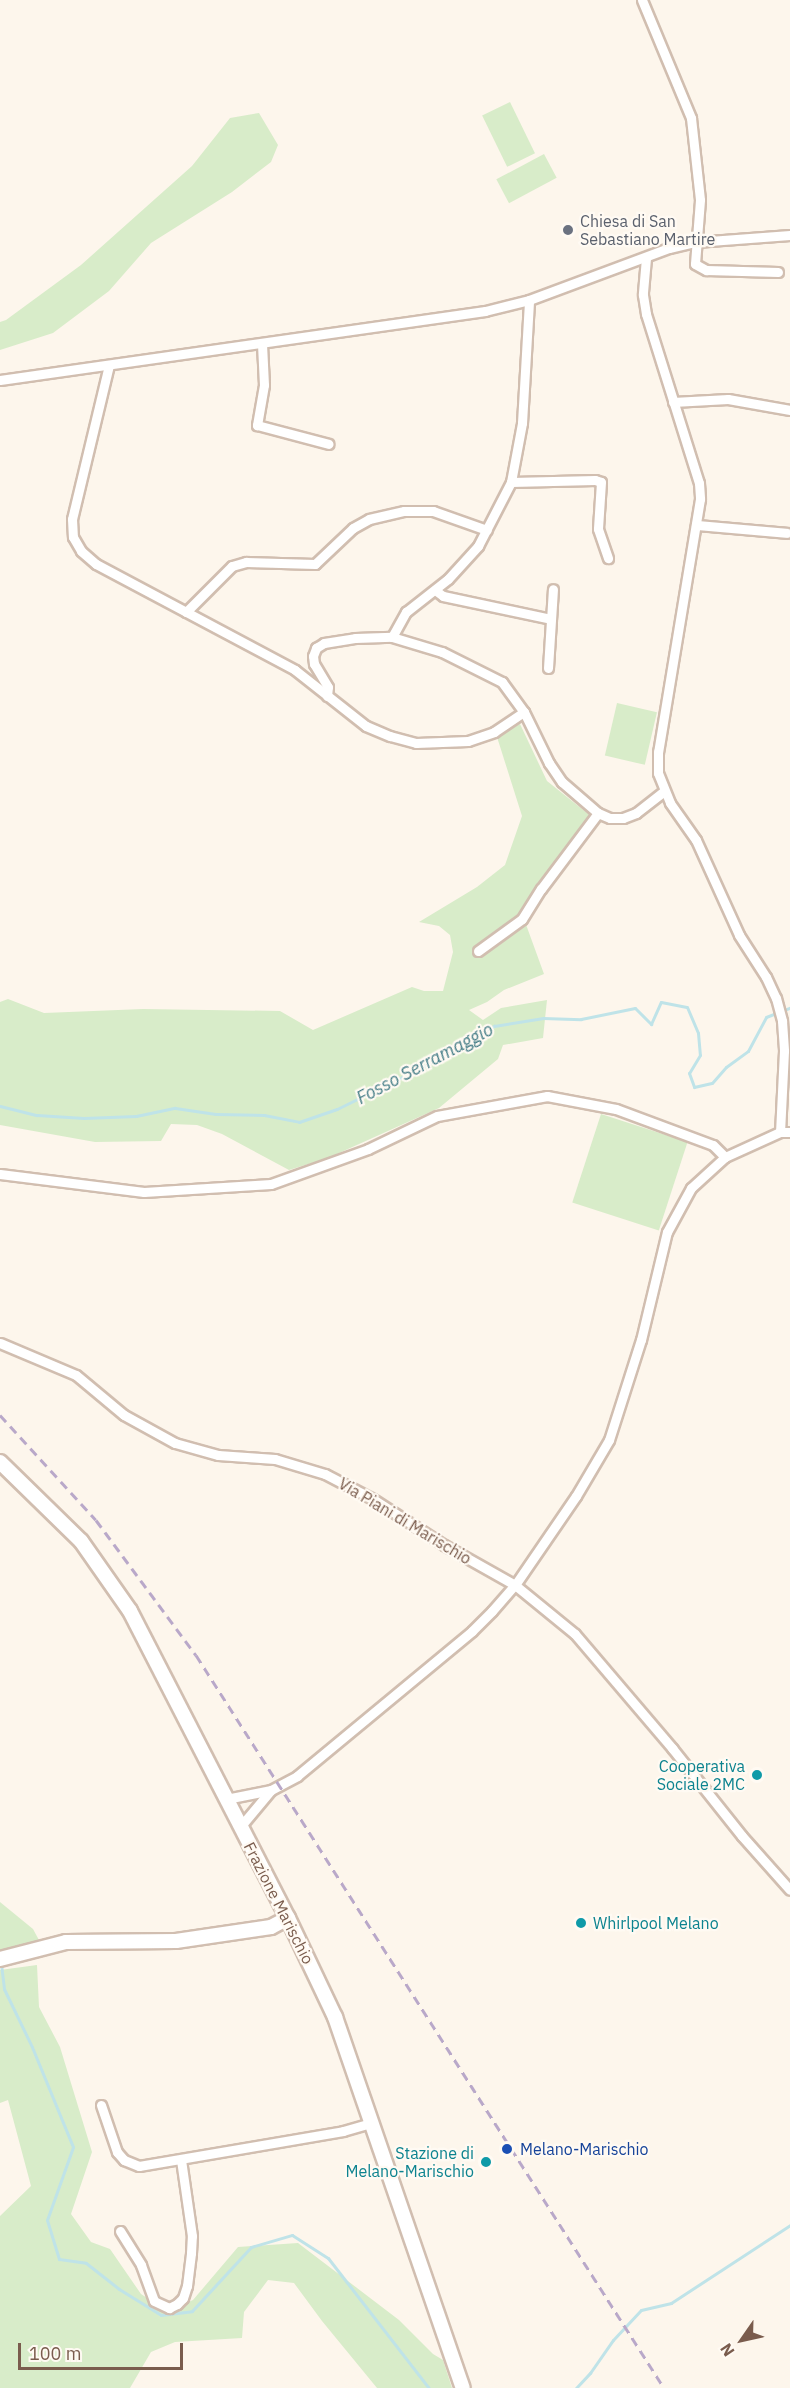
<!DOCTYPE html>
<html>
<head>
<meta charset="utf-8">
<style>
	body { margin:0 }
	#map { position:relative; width:790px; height:2388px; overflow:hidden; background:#fdf6ec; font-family:"IBM Plex Sans",sans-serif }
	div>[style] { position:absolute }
	.green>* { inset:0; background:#d8ecc9; transform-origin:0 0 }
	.stream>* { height:3px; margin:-1.5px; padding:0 1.5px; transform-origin:1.5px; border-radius:1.5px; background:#bfe3e8 }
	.roads { filter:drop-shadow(2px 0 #d1beb0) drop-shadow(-2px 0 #d1beb0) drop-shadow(0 2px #d1beb0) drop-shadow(0 -2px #d1beb0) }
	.street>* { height:9px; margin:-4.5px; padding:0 4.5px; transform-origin:4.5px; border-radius:4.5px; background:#fff }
	.secondary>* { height:14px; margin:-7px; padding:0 7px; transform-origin:7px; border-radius:7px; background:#fff }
	.rail>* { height:3px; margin-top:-1.5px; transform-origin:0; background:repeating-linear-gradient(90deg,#b9a8c9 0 9px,transparent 0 15px) }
	.dots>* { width:16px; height:16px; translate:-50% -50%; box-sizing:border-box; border:3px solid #fffaf3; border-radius:50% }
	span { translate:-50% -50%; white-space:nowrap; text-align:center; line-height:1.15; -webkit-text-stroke:4.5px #fffaf3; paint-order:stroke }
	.worship-label { font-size:16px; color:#5b616d }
	.left { translate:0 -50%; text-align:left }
	.street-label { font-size:16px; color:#7a5c4d }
	.culture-label { font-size:16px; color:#0d838f }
	.right { translate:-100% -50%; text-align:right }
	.transit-label { font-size:16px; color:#164399 }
	.water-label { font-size:18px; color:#437c86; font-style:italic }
	.north { position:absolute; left:712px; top:2310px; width:60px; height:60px; -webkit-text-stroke:4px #fffaf3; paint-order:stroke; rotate:236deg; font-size:16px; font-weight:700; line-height:24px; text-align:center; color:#7a5c4d }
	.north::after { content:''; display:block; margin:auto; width:21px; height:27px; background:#7a5c4d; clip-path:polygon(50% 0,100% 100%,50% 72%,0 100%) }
	.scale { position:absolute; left:18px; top:2343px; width:165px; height:27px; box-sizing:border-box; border:3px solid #7a5c4d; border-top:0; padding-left:8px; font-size:18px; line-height:21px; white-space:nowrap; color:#7a5c4d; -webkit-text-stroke:4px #fffaf3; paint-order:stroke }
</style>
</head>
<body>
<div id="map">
	<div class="green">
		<div style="left:510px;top:102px;width:57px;height:31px;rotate:64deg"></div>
		<div style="clip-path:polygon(259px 113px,278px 145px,271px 162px,232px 192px,151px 243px,109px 291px,53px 333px,0 350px,0 322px,6px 320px,81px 265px,192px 166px,230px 118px)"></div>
		<div style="left:544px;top:154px;width:27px;height:54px;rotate:62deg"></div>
		<div style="left:617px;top:703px;width:41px;height:54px;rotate:13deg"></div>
		<div style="clip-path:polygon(520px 724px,547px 781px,592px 817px,524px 919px,544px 974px,504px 990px,487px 1002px,469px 1010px,483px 1020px,501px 1008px,547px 1000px,543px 1038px,503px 1045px,498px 1059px,439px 1108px,328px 1158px,289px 1170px,222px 1134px,197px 1125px,171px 1124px,161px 1141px,95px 1142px,0 1125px,0 1002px,8px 999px,44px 1013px,143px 1009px,280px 1011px,313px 1030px,412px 987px,424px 991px,443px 991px,453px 952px,450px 935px,439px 926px,419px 922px,477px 887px,505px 865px,522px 816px,497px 737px)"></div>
		<div style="left:601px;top:1114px;width:91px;height:93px;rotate:18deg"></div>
		<div style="clip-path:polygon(0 1902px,33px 1929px,40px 1942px,0 1951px)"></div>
		<div style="clip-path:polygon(37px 1965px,39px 2007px,60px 2047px,92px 2152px,71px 2214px,91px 2242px,110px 2249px,141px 2294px,167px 2311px,193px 2300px,238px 2247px,298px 2243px,399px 2320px,433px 2354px,443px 2360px,452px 2388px,377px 2388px,322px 2321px,294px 2283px,268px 2280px,244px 2312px,242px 2338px,175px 2342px,151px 2352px,130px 2388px,0 2388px,0 2216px,31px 2186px,8px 2100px,0 2103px,0 1970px)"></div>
	</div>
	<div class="stream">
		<div style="left:0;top:1106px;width:38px;rotate:14deg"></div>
		<div style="left:37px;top:1115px;width:47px;rotate:3.7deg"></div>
		<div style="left:84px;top:1118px;width:52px;rotate:-2.2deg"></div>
		<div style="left:136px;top:1116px;width:40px;rotate:-12deg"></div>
		<div style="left:175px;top:1108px;width:41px;rotate:8.3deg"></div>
		<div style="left:216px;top:1114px;width:48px;rotate:1.2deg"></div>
		<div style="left:264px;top:1115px;width:36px;rotate:11deg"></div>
		<div style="left:299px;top:1122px;width:40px;rotate:-18.9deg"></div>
		<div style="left:337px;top:1109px;width:138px;rotate:-26.2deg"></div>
		<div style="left:461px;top:1048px;width:40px;rotate:-34deg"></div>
		<div style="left:494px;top:1026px;width:50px;rotate:-9.3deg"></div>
		<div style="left:543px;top:1018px;width:38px;rotate:2deg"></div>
		<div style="left:581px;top:1019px;width:55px;rotate:-11.5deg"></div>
		<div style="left:635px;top:1008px;width:23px;rotate:45deg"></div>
		<div style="left:651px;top:1024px;width:24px;rotate:-66deg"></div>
		<div style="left:661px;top:1002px;width:26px;rotate:11deg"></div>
		<div style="left:687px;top:1007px;width:28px;rotate:67deg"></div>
		<div style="left:698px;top:1033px;width:22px;rotate:85deg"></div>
		<div style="left:700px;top:1055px;width:21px;rotate:121deg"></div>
		<div style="left:689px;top:1073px;width:15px;rotate:70deg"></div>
		<div style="left:694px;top:1087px;width:18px;rotate:-13deg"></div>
		<div style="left:712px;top:1083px;width:21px;rotate:-49deg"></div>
		<div style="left:726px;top:1067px;width:27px;rotate:-36deg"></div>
		<div style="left:748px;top:1051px;width:38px;rotate:-62deg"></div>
		<div style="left:766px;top:1017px;width:26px;rotate:-21deg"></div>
		<div style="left:1px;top:1964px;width:25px;rotate:83deg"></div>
		<div style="left:4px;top:1989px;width:64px;rotate:64.2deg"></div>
		<div style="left:32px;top:2047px;width:108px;rotate:67.7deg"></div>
		<div style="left:73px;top:2147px;width:77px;rotate:109.6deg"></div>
		<div style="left:47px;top:2220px;width:41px;rotate:72.9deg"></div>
		<div style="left:59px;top:2259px;width:27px;rotate:8deg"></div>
		<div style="left:86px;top:2263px;width:42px;rotate:38.2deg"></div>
		<div style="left:119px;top:2289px;width:49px;rotate:31.8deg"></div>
		<div style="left:161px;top:2315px;width:31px;rotate:-7deg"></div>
		<div style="left:192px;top:2311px;width:87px;rotate:-47.3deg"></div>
		<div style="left:251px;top:2247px;width:43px;rotate:-16.3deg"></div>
		<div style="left:292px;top:2235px;width:43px;rotate:32.6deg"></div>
		<div style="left:328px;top:2258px;width:165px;rotate:52.2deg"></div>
		<div style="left:576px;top:2388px;width:21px;rotate:-47deg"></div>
		<div style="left:590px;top:2373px;width:40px;rotate:-55.1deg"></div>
		<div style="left:613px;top:2340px;width:41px;rotate:-47deg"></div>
		<div style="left:641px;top:2310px;width:31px;rotate:-13deg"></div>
		<div style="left:671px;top:2303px;width:142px;rotate:-33.2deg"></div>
	</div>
	<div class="roads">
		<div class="street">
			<div style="left:642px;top:0;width:128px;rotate:67.4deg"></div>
			<div style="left:691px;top:118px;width:82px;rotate:83.7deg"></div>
			<div style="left:700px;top:200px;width:64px;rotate:94.5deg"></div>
			<div style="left:695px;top:264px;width:13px;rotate:29deg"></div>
			<div style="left:706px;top:270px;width:72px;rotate:1.6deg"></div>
			<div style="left:646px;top:258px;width:37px;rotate:95deg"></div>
			<div style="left:643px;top:295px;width:19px;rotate:81deg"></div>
			<div style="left:646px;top:314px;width:177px;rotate:72.6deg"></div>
			<div style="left:699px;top:483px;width:16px;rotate:86deg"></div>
			<div style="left:700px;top:499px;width:256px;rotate:99.4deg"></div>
			<div style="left:658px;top:752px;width:21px;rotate:90deg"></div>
			<div style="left:658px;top:773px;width:32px;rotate:68deg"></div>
			<div style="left:670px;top:803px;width:45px;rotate:54.9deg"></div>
			<div style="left:696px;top:840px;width:104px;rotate:65.6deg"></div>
			<div style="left:739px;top:935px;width:50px;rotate:57.3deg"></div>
			<div style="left:766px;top:977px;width:23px;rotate:65deg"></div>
			<div style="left:776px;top:998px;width:24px;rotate:75deg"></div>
			<div style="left:782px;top:1021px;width:30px;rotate:86deg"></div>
			<div style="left:784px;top:1051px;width:81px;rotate:92.8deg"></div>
			<div style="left:262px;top:344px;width:41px;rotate:87.2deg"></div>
			<div style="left:264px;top:385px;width:41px;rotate:99.9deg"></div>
			<div style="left:257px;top:425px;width:74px;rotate:14.8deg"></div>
			<div style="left:109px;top:365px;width:158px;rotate:103.5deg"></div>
			<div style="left:72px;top:519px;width:18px;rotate:87deg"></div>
			<div style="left:73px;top:537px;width:16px;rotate:60deg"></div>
			<div style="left:81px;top:551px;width:20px;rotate:41deg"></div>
			<div style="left:96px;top:564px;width:225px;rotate:28deg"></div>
			<div style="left:295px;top:670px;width:90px;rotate:38.3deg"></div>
			<div style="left:366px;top:726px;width:26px;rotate:23deg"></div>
			<div style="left:390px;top:736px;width:27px;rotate:15deg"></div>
			<div style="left:416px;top:743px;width:52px;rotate:-2.2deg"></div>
			<div style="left:468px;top:741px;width:28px;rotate:-19deg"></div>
			<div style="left:494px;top:732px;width:36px;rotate:-34deg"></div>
			<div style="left:0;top:380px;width:490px;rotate:-8.1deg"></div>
			<div style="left:485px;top:311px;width:45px;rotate:-14deg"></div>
			<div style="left:529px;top:300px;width:149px;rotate:-20.4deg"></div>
			<div style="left:669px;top:248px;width:28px;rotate:-13deg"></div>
			<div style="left:696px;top:242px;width:94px;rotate:-4.3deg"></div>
			<div style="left:673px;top:402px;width:55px;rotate:-3.1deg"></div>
			<div style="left:728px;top:399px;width:63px;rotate:10.1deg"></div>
			<div style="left:511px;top:482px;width:84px;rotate:-1.4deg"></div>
			<div style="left:595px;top:480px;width:6px;rotate:18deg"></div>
			<div style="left:601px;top:482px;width:47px;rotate:93.7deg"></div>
			<div style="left:598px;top:529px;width:31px;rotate:71deg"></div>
			<div style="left:696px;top:525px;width:91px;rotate:5deg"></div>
			<div style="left:435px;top:590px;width:10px;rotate:37deg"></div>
			<div style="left:443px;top:596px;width:110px;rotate:12deg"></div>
			<div style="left:186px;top:612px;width:65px;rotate:-45deg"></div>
			<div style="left:232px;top:566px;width:15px;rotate:-16deg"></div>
			<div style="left:246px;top:562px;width:69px;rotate:1.7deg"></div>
			<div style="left:315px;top:564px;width:52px;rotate:-43.5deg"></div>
			<div style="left:353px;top:528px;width:18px;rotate:-29deg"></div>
			<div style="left:369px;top:519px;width:36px;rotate:-13deg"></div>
			<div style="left:404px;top:511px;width:29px"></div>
			<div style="left:433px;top:511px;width:57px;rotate:19.4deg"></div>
			<div style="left:392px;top:637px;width:29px;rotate:-61deg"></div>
			<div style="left:406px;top:612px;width:53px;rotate:-38.2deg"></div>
			<div style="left:448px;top:579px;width:45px;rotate:-47.7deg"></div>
			<div style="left:478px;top:546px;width:72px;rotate:-62.7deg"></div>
			<div style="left:511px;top:482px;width:60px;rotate:-79.4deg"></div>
			<div style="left:522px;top:423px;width:123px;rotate:-86.7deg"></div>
			<div style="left:548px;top:668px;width:79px;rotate:-86.4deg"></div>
			<div style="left:327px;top:696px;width:9px;rotate:-84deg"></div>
			<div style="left:328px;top:687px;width:27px;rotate:-121deg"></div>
			<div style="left:314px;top:664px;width:8px;rotate:-97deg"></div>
			<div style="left:313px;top:656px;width:9px;rotate:-69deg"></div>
			<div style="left:316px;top:648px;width:9px;rotate:-32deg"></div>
			<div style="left:324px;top:643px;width:31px;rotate:-9deg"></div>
			<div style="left:355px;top:638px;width:37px;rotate:-2deg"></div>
			<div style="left:392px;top:637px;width:52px;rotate:16.7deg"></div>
			<div style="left:442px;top:652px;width:67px;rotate:26.6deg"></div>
			<div style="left:502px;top:682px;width:37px;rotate:54deg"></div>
			<div style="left:524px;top:712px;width:57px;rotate:63.9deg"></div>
			<div style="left:549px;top:763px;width:23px;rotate:56deg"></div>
			<div style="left:562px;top:782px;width:48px;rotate:40.7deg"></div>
			<div style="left:598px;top:813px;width:13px;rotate:23deg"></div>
			<div style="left:610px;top:818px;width:13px"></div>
			<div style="left:623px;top:818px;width:14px;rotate:-21deg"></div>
			<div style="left:636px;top:813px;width:36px;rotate:-38deg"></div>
			<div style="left:478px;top:951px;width:54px;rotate:-36deg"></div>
			<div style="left:522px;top:919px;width:36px;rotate:-58deg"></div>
			<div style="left:541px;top:889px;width:95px;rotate:-53.1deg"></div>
			<div style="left:0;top:1174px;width:145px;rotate:7.1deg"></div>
			<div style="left:144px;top:1192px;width:127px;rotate:-3.6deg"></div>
			<div style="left:271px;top:1184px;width:103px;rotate:-19.8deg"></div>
			<div style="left:368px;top:1149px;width:76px;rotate:-25.6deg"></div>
			<div style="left:437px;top:1116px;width:112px;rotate:-10.3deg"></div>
			<div style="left:547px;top:1096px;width:70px;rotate:10.7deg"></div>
			<div style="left:616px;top:1109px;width:103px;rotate:20.4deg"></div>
			<div style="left:713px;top:1145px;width:17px;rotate:45deg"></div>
			<div style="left:0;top:1343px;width:82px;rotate:22.8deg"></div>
			<div style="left:76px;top:1375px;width:62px;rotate:39.8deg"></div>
			<div style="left:124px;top:1415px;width:58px;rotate:28.8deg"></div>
			<div style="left:175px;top:1443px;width:45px;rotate:15.6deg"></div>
			<div style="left:218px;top:1455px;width:57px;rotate:4deg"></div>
			<div style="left:275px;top:1459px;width:52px;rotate:16.7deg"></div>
			<div style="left:325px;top:1474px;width:54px;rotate:27.5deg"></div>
			<div style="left:373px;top:1499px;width:85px;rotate:32.9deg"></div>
			<div style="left:444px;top:1545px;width:81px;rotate:29.4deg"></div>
			<div style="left:515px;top:1585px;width:77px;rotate:39.2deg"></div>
			<div style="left:575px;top:1634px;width:150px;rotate:49.6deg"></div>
			<div style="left:672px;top:1748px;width:112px;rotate:51.5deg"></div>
			<div style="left:742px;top:1836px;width:72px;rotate:48.4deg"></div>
			<div style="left:226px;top:1799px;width:46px;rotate:-11.3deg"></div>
			<div style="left:271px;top:1790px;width:30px;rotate:-28deg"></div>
			<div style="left:297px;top:1776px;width:227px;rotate:-39.6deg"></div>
			<div style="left:472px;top:1631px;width:28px;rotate:-45deg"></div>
			<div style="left:492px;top:1611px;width:35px;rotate:-49deg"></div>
			<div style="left:515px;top:1585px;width:108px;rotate:-55.6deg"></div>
			<div style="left:576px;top:1496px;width:65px;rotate:-59.5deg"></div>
			<div style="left:609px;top:1440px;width:105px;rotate:-72.3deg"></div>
			<div style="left:641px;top:1340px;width:111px;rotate:-76.5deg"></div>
			<div style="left:667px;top:1232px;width:50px;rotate:-61.4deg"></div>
			<div style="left:691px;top:1188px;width:46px;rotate:-42.4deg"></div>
			<div style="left:725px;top:1157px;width:60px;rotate:-24.4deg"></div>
			<div style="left:780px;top:1132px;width:10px"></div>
			<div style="left:240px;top:1827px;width:48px;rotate:-50deg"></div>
			<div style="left:101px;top:2105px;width:50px;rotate:71.2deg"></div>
			<div style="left:117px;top:2152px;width:11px;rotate:49deg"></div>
			<div style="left:124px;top:2160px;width:16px;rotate:22deg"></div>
			<div style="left:139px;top:2166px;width:207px;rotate:-9.7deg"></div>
			<div style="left:343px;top:2131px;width:29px;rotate:-16deg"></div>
			<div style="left:120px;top:2231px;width:40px;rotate:58deg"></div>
			<div style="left:141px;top:2265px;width:38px;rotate:70deg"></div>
			<div style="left:154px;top:2301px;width:17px;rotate:25deg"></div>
			<div style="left:169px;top:2308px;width:9px;rotate:-27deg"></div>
			<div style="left:177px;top:2304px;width:8px;rotate:-45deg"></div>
			<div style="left:183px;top:2298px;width:13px;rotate:-72deg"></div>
			<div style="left:187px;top:2286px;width:33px;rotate:-83deg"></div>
			<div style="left:191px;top:2253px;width:17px;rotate:-87deg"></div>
			<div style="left:192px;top:2236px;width:77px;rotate:-98.2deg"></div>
		</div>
		<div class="secondary">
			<div style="left:0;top:1462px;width:113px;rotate:44.3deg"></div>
			<div style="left:81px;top:1541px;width:85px;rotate:55deg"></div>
			<div style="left:130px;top:1611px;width:345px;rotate:62.8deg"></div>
			<div style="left:288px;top:1918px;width:110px;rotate:64.6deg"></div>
			<div style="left:335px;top:2017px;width:392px;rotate:71deg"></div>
			<div style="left:0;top:1959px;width:68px;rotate:-14.4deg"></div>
			<div style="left:66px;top:1942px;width:110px;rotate:-0.5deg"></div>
			<div style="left:176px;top:1941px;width:96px;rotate:-8.4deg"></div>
			<div style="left:271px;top:1927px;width:19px;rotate:-28deg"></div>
		</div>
	</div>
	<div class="rail">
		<div style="left:0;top:1415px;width:142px;rotate:47.6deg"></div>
		<div style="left:96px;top:1520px;width:168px;rotate:53.5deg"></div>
		<div style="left:196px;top:1655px;width:870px;rotate:57.44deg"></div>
	</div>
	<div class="dots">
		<div style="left:568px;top:230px;background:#6b7280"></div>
		<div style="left:757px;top:1775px;background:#0f9aa8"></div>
		<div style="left:581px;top:1923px;background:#0f9aa8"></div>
		<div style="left:507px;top:2149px;background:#1a4fb4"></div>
		<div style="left:486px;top:2162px;background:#0f9aa8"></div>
	</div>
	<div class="worship-label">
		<span class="left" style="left:580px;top:230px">Chiesa di San<br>Sebastiano Martire</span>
	</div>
	<div class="street-label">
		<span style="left:405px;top:1521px;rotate:31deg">Via Piani di Marischio</span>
		<span style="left:279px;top:1903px;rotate:63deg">Frazione Marischio</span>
	</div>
	<div class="culture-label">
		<span class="right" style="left:745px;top:1775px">Cooperativa<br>Sociale 2MC</span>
		<span class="left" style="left:593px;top:1923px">Whirlpool Melano</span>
		<span class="right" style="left:474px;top:2162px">Stazione di<br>Melano-Marischio</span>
	</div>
	<div class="transit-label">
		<span class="left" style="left:520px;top:2149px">Melano-Marischio</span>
	</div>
	<div class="water-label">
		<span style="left:425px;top:1064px;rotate:-28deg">Fosso Serramaggio</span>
	</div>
	<div class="north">N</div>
	<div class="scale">100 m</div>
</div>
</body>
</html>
